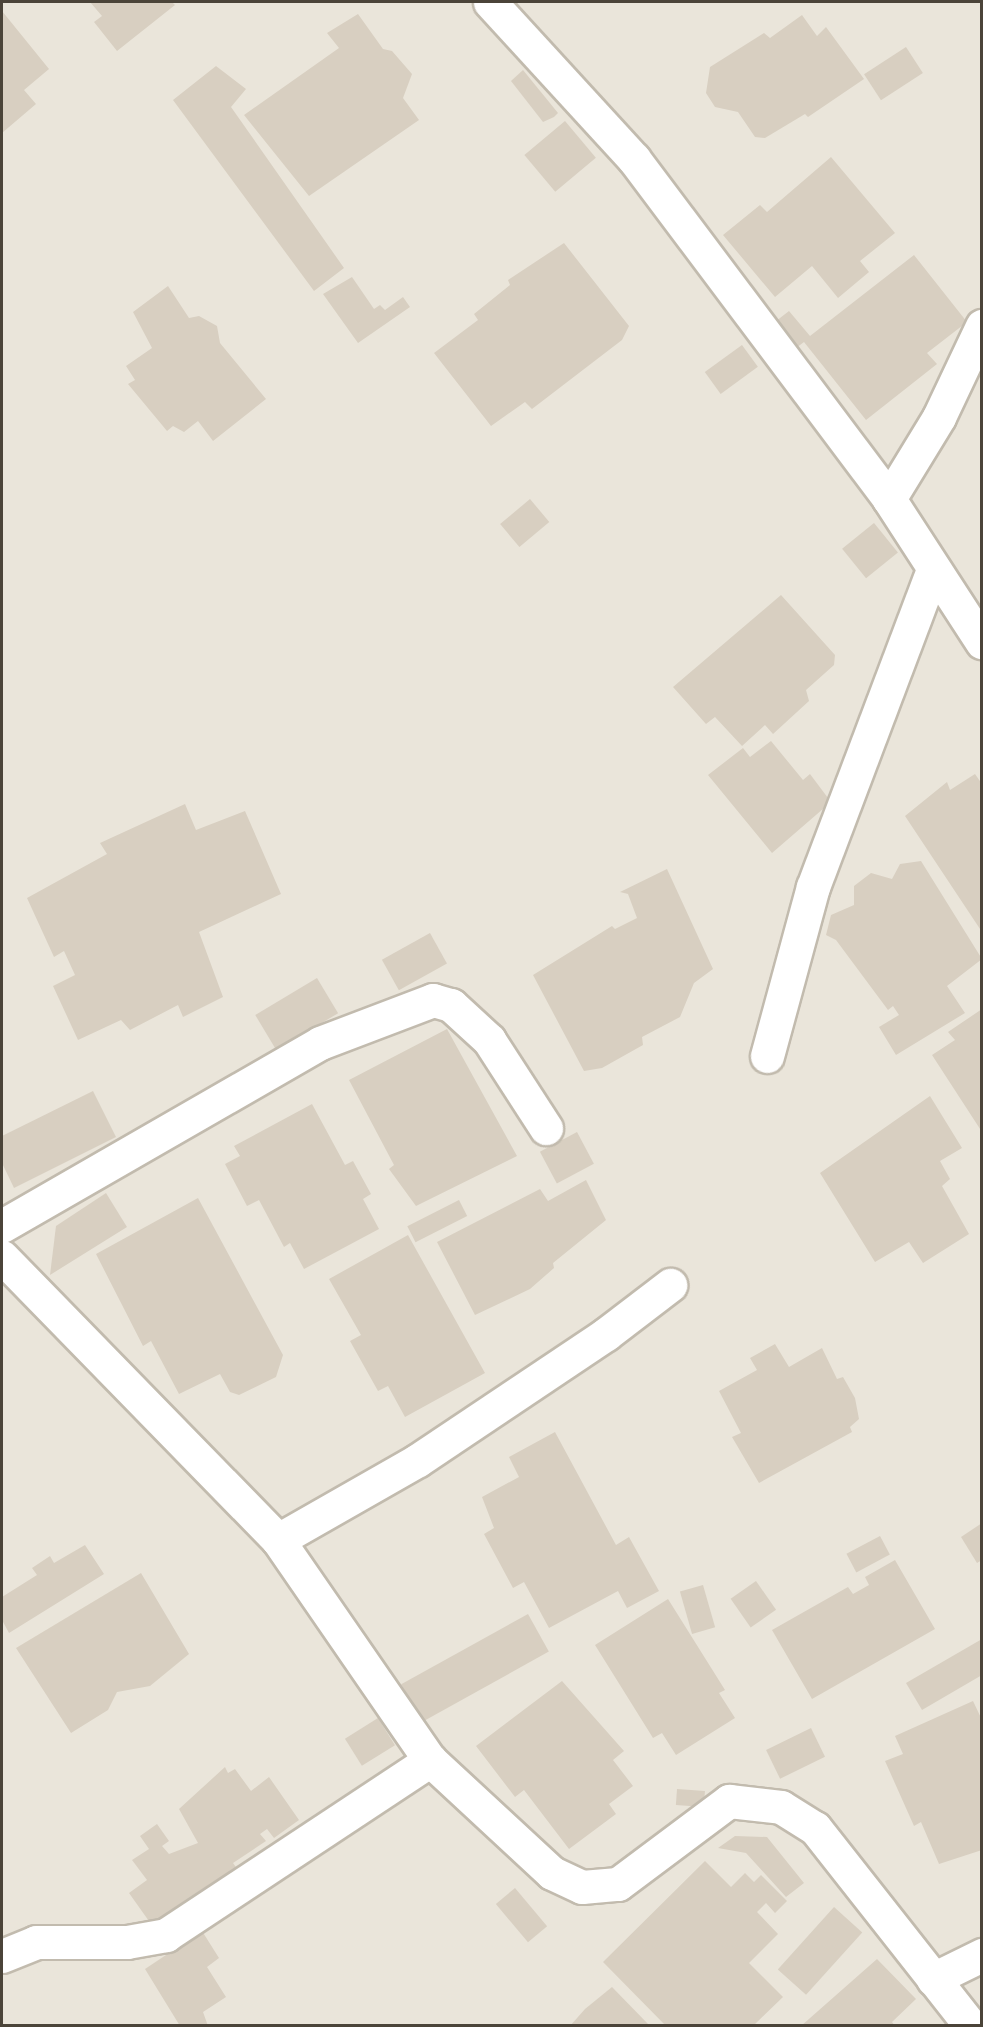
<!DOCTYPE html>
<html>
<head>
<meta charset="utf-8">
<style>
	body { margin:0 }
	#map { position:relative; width:983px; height:2027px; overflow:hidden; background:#f6f3ec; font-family:"Golos Text",sans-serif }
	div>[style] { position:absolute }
	.residential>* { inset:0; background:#eae5da; transform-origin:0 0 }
	.building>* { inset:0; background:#d8cfc1; transform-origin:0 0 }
	.roads { filter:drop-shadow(2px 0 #c2bbae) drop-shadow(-2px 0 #c2bbae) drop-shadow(0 2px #c2bbae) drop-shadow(0 -2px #c2bbae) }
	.minor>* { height:33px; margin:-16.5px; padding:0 16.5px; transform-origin:16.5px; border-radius:16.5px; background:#fff }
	span { translate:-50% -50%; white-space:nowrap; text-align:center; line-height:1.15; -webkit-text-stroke:4.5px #fff; paint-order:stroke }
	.frame { position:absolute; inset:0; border:3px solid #4b4439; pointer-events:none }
</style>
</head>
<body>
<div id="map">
	<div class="residential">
		<div style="left:2px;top:2px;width:979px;height:2023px"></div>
	</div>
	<div class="building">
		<div style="clip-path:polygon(90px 2px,172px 2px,175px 5px,117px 51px,94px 22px,102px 16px)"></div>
		<div style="clip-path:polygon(2px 11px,49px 69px,24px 90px,36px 104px,2px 133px)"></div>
		<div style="clip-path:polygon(358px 14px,383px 49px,392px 51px,412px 74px,403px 98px,419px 120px,309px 196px,244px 115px,339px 48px,327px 33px)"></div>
		<div style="clip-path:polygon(802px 15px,817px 36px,826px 27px,864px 79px,808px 117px,805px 114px,765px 138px,755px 137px,738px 112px,715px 107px,706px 93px,710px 67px,764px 33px,770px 38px)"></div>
		<div style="left:906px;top:47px;width:31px;height:50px;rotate:57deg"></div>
		<div style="clip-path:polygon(216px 66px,246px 89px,231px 107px,344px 268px,314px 291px,173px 100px)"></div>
		<div style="clip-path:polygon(523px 70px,558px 113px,554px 117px,543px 122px,511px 81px)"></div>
		<div style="left:565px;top:121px;width:48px;height:53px;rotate:50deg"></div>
		<div style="clip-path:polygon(831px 157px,895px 233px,860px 261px,869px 272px,838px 298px,812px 266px,775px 297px,723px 235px,760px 205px,767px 212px)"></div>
		<div style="clip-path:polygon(564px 243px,629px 326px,622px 340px,532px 409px,525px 402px,491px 426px,434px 353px,478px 320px,474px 314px,510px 285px,508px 280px)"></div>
		<div style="clip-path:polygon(914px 255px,967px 322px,927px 353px,937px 364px,866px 420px,804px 342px,792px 351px,771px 325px,789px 311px,810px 336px)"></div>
		<div style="clip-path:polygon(352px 277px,374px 309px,380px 305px,385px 310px,403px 297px,410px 307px,358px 343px,323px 294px)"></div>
		<div style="clip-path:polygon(168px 286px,189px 318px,199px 316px,217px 326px,220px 343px,266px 399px,213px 441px,198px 421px,184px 432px,173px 426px,167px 431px,128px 384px,135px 380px,126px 366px,152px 348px,133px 312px)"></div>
		<div style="left:742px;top:345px;width:27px;height:46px;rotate:54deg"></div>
		<div style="left:530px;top:499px;width:30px;height:39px;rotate:50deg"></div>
		<div style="left:874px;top:523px;width:38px;height:41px;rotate:51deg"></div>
		<div style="clip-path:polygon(781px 595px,835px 655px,834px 665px,806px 690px,809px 701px,773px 734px,765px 725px,742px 746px,715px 717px,706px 724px,673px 687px)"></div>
		<div style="clip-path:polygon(771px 741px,803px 780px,810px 774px,831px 802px,772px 853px,708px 775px,743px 748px,750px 757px)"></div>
		<div style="clip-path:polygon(975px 774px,982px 784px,982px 932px,905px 816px,947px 782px,950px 790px)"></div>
		<div style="clip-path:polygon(185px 804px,196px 830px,245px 811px,281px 894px,199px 932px,223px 997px,183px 1017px,178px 1005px,130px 1030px,121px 1020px,78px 1040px,53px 986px,75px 975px,64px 951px,54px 957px,27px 898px,107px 854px,100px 843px)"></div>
		<div style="clip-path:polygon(921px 861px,982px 959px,947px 986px,965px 1013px,896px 1055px,879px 1027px,899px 1015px,893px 1006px,888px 1010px,836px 940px,826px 935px,831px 915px,854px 905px,854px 886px,871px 873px,892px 879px,900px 864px)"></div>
		<div style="clip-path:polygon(667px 869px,713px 969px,694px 983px,680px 1017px,642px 1037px,643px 1045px,602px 1068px,584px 1071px,533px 975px,612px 926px,615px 929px,637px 918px,628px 894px,620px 892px)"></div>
		<div style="left:430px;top:933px;width:35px;height:55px;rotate:61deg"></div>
		<div style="left:317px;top:978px;width:41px;height:72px;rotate:59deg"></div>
		<div style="clip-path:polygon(982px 1009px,982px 1132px,932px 1055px,955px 1040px,948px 1032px)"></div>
		<div style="clip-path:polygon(447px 1029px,517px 1156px,416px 1206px,389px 1169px,394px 1165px,349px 1080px)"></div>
		<div style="clip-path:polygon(93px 1091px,116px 1137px,14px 1188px,2px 1163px,2px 1136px)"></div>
		<div style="clip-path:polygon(930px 1096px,962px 1148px,940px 1161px,950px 1179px,942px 1186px,969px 1234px,923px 1263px,909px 1242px,875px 1262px,820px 1173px)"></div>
		<div style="clip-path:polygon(312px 1104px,345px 1165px,353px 1161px,371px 1194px,363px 1199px,379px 1229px,304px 1269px,290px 1243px,284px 1247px,259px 1200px,247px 1206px,225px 1164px,240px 1156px,234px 1146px)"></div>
		<div style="left:577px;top:1132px;width:36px;height:42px;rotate:62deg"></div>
		<div style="clip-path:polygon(586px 1180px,606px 1220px,553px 1263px,554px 1268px,530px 1289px,475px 1315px,437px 1242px,540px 1189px,548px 1201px)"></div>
		<div style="clip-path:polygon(106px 1193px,127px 1227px,50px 1275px,56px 1226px)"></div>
		<div style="clip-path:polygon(198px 1198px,283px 1355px,276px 1377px,239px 1395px,230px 1392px,220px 1374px,179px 1394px,151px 1341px,143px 1346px,96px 1254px)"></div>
		<div style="left:459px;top:1200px;width:18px;height:58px;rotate:63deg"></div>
		<div style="clip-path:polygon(408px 1235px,485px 1373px,405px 1417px,388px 1386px,378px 1391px,350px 1341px,361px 1335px,329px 1279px)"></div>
		<div style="clip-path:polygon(775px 1344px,789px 1367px,822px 1348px,837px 1379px,843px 1377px,855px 1398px,859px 1419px,850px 1427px,852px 1432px,759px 1483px,732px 1437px,741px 1433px,719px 1391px,757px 1370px,750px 1358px)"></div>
		<div style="clip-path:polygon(555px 1432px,616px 1545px,629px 1537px,659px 1591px,627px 1608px,618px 1591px,549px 1628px,524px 1582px,513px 1588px,484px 1534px,494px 1528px,482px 1497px,519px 1477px,509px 1457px)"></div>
		<div style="clip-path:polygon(982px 1523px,982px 1560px,977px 1563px,961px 1537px)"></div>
		<div style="left:880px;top:1536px;width:21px;height:38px;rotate:62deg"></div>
		<div style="clip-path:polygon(85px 1545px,104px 1574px,9px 1633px,2px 1620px,2px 1597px,37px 1575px,32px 1568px,50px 1556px,54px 1563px)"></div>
		<div style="clip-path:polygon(895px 1560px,935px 1629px,812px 1699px,772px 1630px,848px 1587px,853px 1594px,869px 1585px,865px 1577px)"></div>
		<div style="clip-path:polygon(141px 1573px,189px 1654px,150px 1686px,117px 1692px,108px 1710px,71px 1733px,16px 1648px)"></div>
		<div style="left:756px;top:1581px;width:35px;height:31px;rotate:55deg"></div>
		<div style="left:703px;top:1585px;width:44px;height:24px;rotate:74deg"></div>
		<div style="clip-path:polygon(668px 1599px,725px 1690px,719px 1693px,735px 1718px,676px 1755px,662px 1733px,653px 1738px,595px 1645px)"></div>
		<div style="left:528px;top:1614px;width:43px;height:145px;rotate:61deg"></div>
		<div style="clip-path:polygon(982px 1639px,982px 1675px,922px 1710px,906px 1683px)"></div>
		<div style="clip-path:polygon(562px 1681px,624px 1751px,613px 1760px,633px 1786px,609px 1804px,616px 1814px,569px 1849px,524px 1790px,515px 1797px,476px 1746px)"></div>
		<div style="clip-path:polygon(973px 1701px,982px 1720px,982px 1850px,939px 1864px,921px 1822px,914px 1826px,885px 1761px,903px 1754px,895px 1736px)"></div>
		<div style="left:378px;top:1718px;width:32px;height:39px;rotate:58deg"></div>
		<div style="left:811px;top:1728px;width:32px;height:50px;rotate:64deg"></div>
		<div style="clip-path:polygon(225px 1767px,228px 1773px,235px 1769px,251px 1791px,269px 1777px,299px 1820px,274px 1838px,267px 1829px,260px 1834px,266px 1841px,233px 1863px,238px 1870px,151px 1924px,129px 1893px,147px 1880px,132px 1860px,149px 1849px,140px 1836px,157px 1824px,169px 1841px,162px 1846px,169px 1854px,198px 1843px,179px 1809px)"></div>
		<div style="left:677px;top:1789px;width:28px;height:16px;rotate:4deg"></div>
		<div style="clip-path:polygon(735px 1836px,767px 1837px,804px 1883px,786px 1897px,746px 1853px,718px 1848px)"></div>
		<div style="clip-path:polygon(705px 1861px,731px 1887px,745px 1873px,754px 1882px,761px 1875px,787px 1901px,775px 1913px,766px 1903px,757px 1912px,778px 1934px,749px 1963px,783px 1997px,753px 2026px,666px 2026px,603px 1962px)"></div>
		<div style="left:515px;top:1888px;width:50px;height:25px;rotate:50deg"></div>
		<div style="left:834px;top:1907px;width:38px;height:84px;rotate:42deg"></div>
		<div style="clip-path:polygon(202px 1931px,219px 1958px,207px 1967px,226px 1997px,203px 2012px,208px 2026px,180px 2026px,145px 1969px)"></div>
		<div style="clip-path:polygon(877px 1959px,916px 1999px,892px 2022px,895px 2026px,801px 2026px)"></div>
		<div style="clip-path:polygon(612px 1987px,650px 2026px,570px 2026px,585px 2009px)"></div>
	</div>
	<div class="roads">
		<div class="minor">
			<div style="left:490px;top:2px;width:213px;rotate:47.5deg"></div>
			<div style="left:634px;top:159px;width:425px;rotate:53.1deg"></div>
			<div style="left:889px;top:499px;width:171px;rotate:57deg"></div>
			<div style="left:889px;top:499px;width:96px;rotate:-58.6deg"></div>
			<div style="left:939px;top:417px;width:101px;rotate:-64.7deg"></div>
			<div style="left:767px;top:1056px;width:175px;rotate:-74.8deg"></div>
			<div style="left:813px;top:887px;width:340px;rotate:-69.3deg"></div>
			<div style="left:2px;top:1226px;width:367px;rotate:-29.9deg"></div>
			<div style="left:320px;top:1043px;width:121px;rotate:-20.8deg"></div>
			<div style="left:433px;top:1000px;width:19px;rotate:16deg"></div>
			<div style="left:451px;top:1005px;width:52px;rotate:42.6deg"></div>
			<div style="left:489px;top:1040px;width:105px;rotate:57.1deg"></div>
			<div style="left:2px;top:1257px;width:395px;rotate:45.7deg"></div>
			<div style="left:278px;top:1540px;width:267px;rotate:55.4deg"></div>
			<div style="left:430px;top:1760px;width:166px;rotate:42.8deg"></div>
			<div style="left:552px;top:1873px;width:33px;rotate:25deg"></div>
			<div style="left:582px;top:1887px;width:36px;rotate:-5deg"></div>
			<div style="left:618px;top:1884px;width:139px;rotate:-36.8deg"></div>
			<div style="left:729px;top:1801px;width:52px;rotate:6.6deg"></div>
			<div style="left:781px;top:1807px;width:40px;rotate:32deg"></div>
			<div style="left:815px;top:1828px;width:252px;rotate:51.8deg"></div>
			<div style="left:278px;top:1540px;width:161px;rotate:-29.7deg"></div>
			<div style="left:418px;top:1460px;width:226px;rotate:-33.8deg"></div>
			<div style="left:606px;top:1334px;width:81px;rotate:-37.4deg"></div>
			<div style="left:2px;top:1956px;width:37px;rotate:-22deg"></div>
			<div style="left:36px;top:1942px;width:91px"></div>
			<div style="left:127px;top:1942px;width:40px;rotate:-10deg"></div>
			<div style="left:166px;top:1935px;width:317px;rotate:-33.5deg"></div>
			<div style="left:933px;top:1979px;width:55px;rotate:-26.1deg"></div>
		</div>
	</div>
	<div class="frame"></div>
</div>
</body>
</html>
